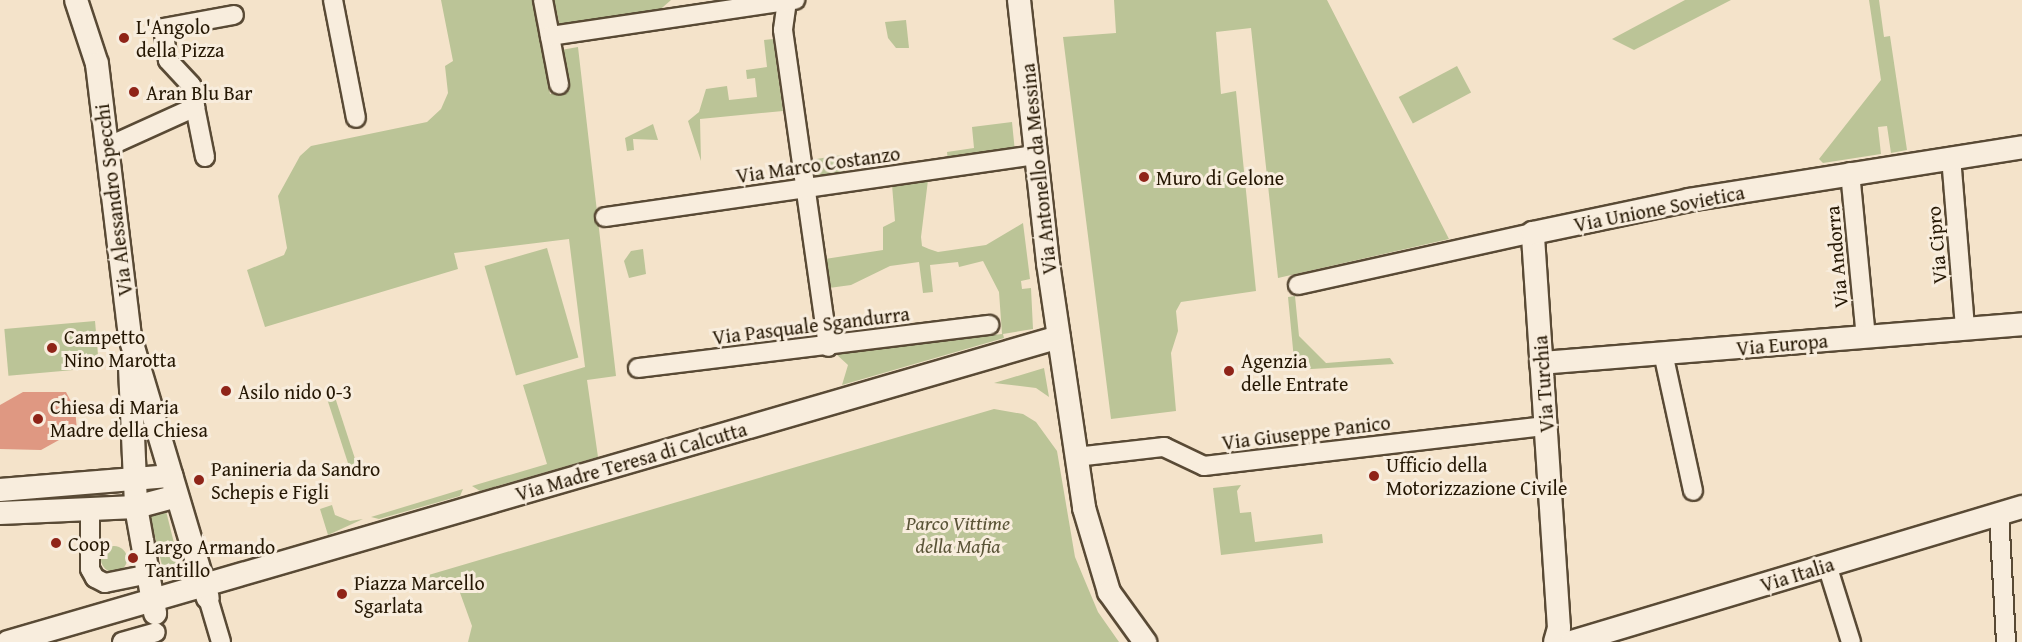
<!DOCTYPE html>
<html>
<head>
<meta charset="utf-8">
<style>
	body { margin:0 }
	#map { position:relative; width:2022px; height:642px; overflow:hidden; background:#f4e3ca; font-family:"Gentium Book Plus",serif }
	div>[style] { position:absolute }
	.green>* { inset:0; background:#bbc497; transform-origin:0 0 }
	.round { border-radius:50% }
	.building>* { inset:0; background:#df9882 }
	.roads { filter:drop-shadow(2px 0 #594a35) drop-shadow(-2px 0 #594a35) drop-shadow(0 2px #594a35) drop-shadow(0 -2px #594a35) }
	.minor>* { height:18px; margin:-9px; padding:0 9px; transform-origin:9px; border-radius:9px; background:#f8eddd }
	.tertiary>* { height:22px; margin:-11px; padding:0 11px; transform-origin:11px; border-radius:11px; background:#f8eddd }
	.dots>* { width:16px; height:16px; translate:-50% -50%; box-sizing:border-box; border:3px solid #f8eddd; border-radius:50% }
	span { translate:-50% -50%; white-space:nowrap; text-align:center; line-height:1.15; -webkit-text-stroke:6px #f8eddd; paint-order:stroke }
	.poi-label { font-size:20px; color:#251703 }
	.left { translate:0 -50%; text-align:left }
	.street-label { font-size:20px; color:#251703 }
	.park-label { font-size:20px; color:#5a5437; font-style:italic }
</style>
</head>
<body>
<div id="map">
	<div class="green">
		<div style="clip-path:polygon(441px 0,535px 0,550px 94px,569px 91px,561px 50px,578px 47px,616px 376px,587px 380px,598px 457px,480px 491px,472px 486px,547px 464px,523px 385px,585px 367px,569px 239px,454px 253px,458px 269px,265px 327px,247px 270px,284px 255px,287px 248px,278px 196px,300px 156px,311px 146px,427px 122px,441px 109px,448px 93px,445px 66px,453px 61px)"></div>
		<div style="clip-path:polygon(554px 0,671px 0,654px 15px,560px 26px)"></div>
		<div style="clip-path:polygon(1114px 0,1327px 0,1449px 239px,1278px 278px,1251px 28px,1216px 32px,1221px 94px,1236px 91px,1256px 291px,1181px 302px,1176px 311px,1178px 331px,1171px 353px,1176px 411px,1111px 419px,1063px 37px,1116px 33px)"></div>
		<div style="clip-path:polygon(1685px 0,1731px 0,1634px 50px,1612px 39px)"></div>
		<div style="clip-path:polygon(1869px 0,1879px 0,1884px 37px,1890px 36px,1907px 150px,1891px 153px,1887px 126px,1878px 127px,1881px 154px,1823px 163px,1819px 159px,1881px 80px)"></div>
		<div style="clip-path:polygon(906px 20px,909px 48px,896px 48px,888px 38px,885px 22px)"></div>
		<div style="clip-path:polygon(773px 39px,783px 111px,700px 119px,701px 161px,688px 121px,699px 112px,706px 89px,727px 86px,729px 100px,757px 97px,755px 78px,747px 79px,746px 70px,767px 67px,764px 40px)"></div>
		<div style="left:1457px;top:66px;width:30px;height:66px;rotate:62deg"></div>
		<div style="clip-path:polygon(1012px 122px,1015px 152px,948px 161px,947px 152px,974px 148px,972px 127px)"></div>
		<div style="clip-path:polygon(653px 124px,658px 140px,633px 139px,634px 150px,627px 151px,625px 138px)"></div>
		<div style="left:842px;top:155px;width:20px;height:31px;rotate:81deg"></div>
		<div style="clip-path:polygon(928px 180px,921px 237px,922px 246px,929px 249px,938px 252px,986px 245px,1023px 223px,1030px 279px,1021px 281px,1022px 289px,1031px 288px,1033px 329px,1003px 334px,1004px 338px,842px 385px,848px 365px,836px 354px,1002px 334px,999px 292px,983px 261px,959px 267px,958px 262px,930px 265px,933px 292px,923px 293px,919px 262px,890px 266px,851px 285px,829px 288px,825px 259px,883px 250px,883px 227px,895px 221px,892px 185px)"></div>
		<div style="left:547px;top:248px;width:114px;height:65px;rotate:74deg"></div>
		<div style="clip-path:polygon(643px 249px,646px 274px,629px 278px,624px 261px,631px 251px)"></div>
		<div style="clip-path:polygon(1295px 296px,1299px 336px,1326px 363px,1390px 358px,1394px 364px,1295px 370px,1288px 297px)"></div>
		<div style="left:95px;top:321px;width:47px;height:91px;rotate:85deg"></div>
		<div style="clip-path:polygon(1044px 368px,1049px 397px,1036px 388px,994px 383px)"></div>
		<div style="left:332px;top:388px;width:90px;height:8px;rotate:72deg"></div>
		<div style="clip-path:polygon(994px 409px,1023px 414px,1036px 422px,1057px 451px,1075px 557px,1098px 612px,1119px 642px,468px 642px,472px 626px,459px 590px,439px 579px,416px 583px,415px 579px)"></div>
		<div style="clip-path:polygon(1241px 485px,1237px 491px,1240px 513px,1251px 512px,1255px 542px,1322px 534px,1323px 543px,1221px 555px,1213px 488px)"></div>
		<div style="clip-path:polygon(463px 489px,460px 496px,379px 519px,371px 517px)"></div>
		<div style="clip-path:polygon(332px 505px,335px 515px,350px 521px,363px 519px,328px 535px,320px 509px)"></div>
		<div style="left:165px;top:507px;width:68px;height:17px;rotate:76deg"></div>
		<div class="round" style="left:101px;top:546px;width:26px;height:26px"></div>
	</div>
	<div class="building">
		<div style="clip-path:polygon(23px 392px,66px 392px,75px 409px,77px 430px,41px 450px,0 449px,0 405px)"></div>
	</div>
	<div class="roads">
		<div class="minor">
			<div style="left:333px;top:0;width:120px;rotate:79deg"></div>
			<div style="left:543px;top:0;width:86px;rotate:79.2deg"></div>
			<div style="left:787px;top:1px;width:29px;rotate:98deg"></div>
			<div style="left:783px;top:30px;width:320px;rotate:81.9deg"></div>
			<div style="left:550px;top:36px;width:248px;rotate:-8.4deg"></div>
			<div style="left:195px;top:107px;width:51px;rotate:78.7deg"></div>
			<div style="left:107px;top:147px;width:97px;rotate:-24.4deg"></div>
			<div style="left:195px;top:107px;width:22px;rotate:-100deg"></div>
			<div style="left:191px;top:85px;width:34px;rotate:-133deg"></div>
			<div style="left:168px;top:60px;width:32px;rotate:-99deg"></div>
			<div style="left:163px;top:28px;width:72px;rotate:-10.4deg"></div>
			<div style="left:1951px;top:157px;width:173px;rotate:85.3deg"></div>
			<div style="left:1850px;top:172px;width:166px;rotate:84.5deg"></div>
			<div style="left:605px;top:217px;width:436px;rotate:-8.2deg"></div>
			<div style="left:1298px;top:285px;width:241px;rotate:-12.5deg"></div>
			<div style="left:1663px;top:353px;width:141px;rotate:77.7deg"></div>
			<div style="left:638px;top:368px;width:354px;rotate:-7deg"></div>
			<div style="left:1076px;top:457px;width:89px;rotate:-6.5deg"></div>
			<div style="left:1164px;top:447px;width:44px;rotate:25.4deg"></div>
			<div style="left:1204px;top:466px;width:344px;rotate:-6.7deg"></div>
			<div style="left:90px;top:510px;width:59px;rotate:90deg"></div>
			<div style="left:90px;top:569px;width:10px;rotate:61deg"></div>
			<div style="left:95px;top:578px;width:11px;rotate:27deg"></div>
			<div style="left:105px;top:583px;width:45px;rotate:-11.6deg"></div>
			<div style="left:1999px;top:513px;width:129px;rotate:86.9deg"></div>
			<div style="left:1827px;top:565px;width:81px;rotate:72.7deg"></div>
			<div style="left:208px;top:598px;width:46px;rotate:73.5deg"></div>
			<div style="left:122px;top:642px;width:35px;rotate:-16deg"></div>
		</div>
		<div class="tertiary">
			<div style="left:76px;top:0;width:67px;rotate:71.8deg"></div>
			<div style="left:97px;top:64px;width:275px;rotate:83.1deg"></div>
			<div style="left:130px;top:337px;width:272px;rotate:73.4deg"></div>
			<div style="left:1019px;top:0;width:265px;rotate:83.7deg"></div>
			<div style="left:1048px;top:263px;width:248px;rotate:81.6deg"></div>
			<div style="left:1084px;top:508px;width:88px;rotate:73.4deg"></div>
			<div style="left:1109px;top:592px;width:62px;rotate:54.2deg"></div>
			<div style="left:1541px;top:363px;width:483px;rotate:-4.6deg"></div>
			<div style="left:130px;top:367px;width:140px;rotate:87.5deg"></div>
			<div style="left:136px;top:507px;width:108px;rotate:79.8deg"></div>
			<div style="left:0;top:490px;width:172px;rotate:-4.7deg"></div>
			<div style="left:0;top:513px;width:136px;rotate:-2.5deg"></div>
			<div style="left:136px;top:507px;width:42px;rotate:-15deg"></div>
			<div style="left:8px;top:642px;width:1094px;rotate:-16.18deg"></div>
			<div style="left:1555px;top:642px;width:15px;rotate:-74deg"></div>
			<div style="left:1559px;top:628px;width:396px;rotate:-93.8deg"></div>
			<div style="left:1533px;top:233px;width:159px;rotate:-11.9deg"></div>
			<div style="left:1689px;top:200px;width:337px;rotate:-9deg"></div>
			<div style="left:1572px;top:642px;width:470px;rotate:-16.7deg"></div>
		</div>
	</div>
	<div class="dots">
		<div style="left:124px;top:38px;background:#8f2418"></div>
		<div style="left:134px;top:92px;background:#8f2418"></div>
		<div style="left:1144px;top:177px;background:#8f2418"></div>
		<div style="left:52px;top:348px;background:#8f2418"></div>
		<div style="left:1229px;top:371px;background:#8f2418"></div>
		<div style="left:226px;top:391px;background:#8f2418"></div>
		<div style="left:38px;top:419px;background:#8f2418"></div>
		<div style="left:1374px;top:476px;background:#8f2418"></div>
		<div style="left:199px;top:480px;background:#8f2418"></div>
		<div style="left:56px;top:543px;background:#8f2418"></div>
		<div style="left:133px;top:558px;background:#8f2418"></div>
		<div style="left:342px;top:594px;background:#8f2418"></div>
	</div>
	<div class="poi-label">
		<span class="left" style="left:136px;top:38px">L'Angolo<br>della Pizza</span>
		<span class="left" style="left:146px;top:92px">Aran Blu Bar</span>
		<span class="left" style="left:1156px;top:177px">Muro di Gelone</span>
		<span class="left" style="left:64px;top:348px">Campetto<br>Nino Marotta</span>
		<span class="left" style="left:1241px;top:372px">Agenzia<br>delle Entrate</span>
		<span class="left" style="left:238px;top:391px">Asilo nido 0-3</span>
		<span class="left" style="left:50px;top:418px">Chiesa di Maria<br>Madre della Chiesa</span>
		<span class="left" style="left:1386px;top:476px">Ufficio della<br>Motorizzazione Civile</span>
		<span class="left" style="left:211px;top:480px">Panineria da Sandro<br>Schepis e Figli</span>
		<span class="left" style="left:68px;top:543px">Coop</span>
		<span class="left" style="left:145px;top:558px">Largo Armando<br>Tantillo</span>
		<span class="left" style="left:354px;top:594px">Piazza Marcello<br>Sgarlata</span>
	</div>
	<div class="street-label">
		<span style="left:818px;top:164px;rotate:-8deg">Via Marco Costanzo</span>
		<span style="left:1038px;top:169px;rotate:-96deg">Via Antonello da Messina</span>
		<span style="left:113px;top:200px;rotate:-97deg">Via Alessandro Specchi</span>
		<span style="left:1659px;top:208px;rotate:-11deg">Via Unione Sovietica</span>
		<span style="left:1936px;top:245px;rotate:-95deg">Via Cipro</span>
		<span style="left:1836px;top:257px;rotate:-95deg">Via Andorra</span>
		<span style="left:811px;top:325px;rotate:-7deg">Via Pasquale Sgandurra</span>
		<span style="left:1782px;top:344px;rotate:-5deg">Via Europa</span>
		<span style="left:1543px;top:384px;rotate:-94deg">Via Turchia</span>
		<span style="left:1306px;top:432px;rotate:-7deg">Via Giuseppe Panico</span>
		<span style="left:631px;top:461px;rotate:-16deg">Via Madre Teresa di Calcutta</span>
		<span style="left:1797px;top:574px;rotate:-17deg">Via Italia</span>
	</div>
	<div class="park-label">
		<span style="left:958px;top:534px">Parco Vittime<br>della Mafia</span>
	</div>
</div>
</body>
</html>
